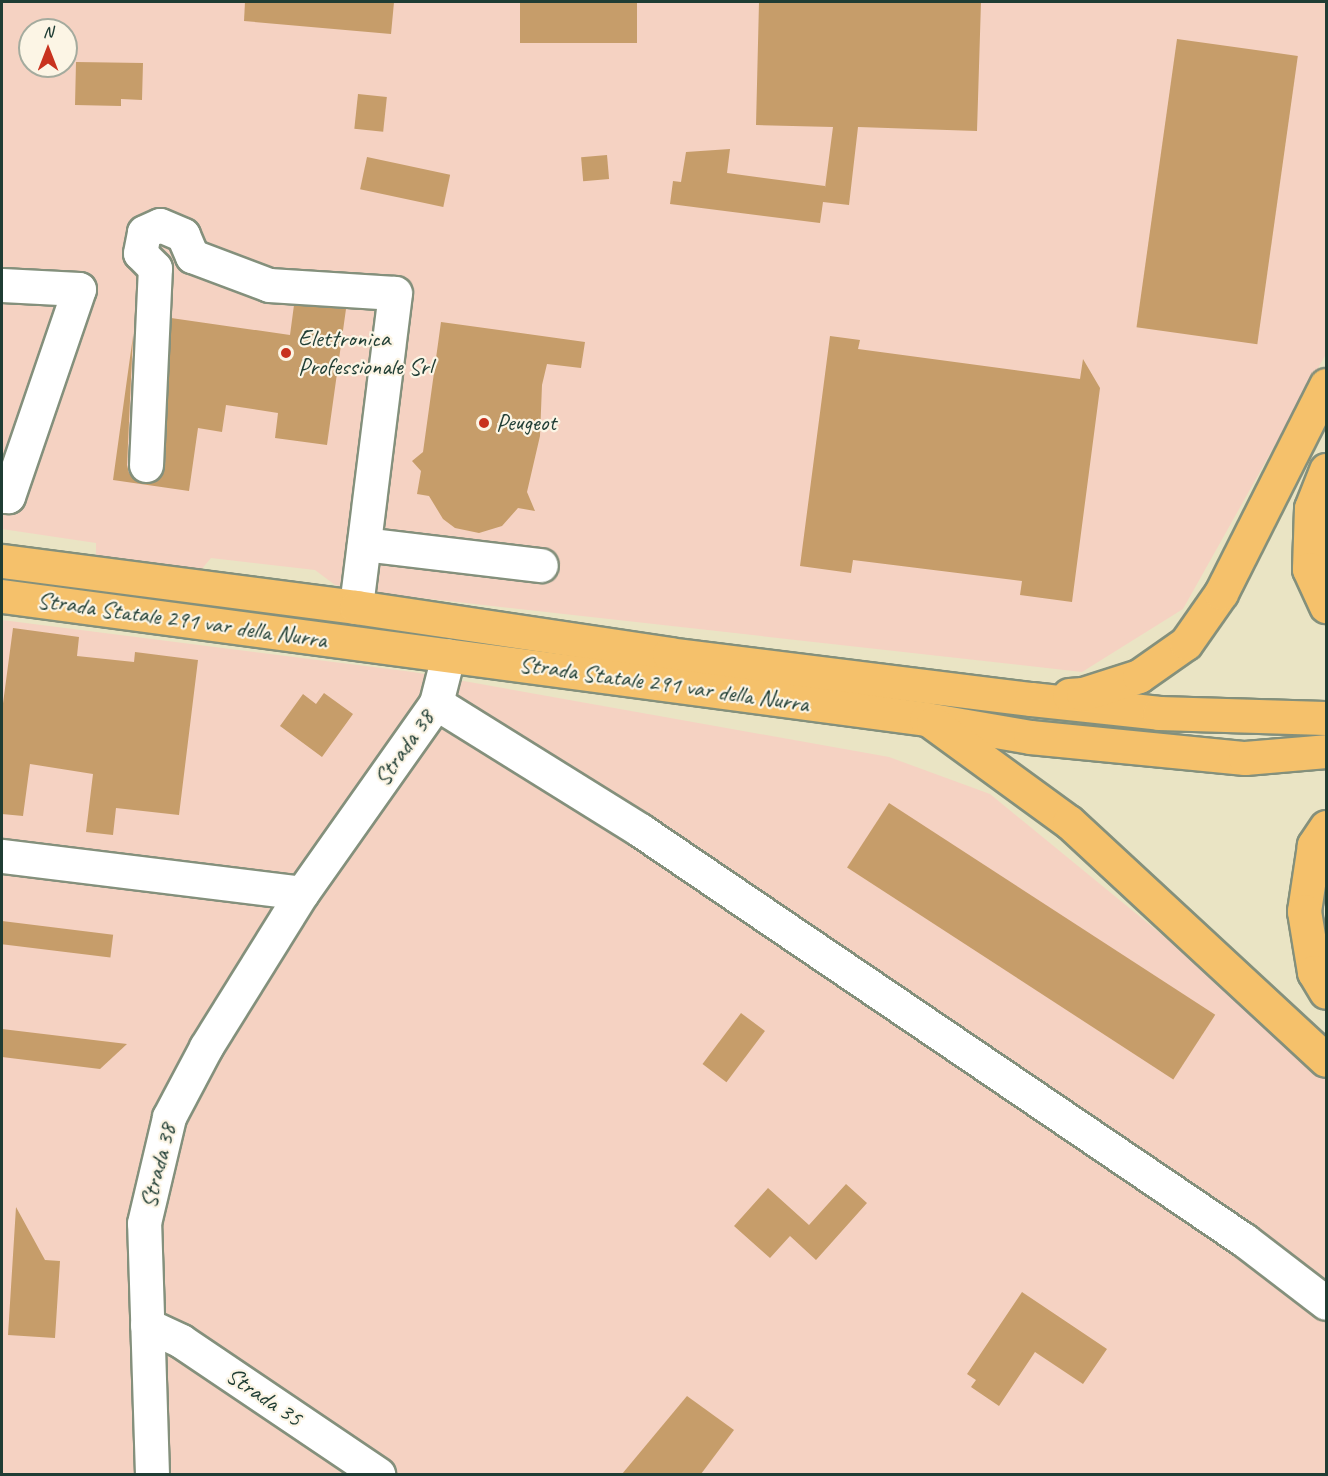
<!DOCTYPE html>
<html>
<head>
<meta charset="utf-8">
<style>
	body { margin:0 }
	#map { position:relative; width:1328px; height:1476px; overflow:hidden; background:#eae4c4; font-family:Caveat,sans-serif }
	div>[style] { position:absolute }
	.built>* { inset:0; background:#f5d2c2 }
	.building>* { inset:0; background:#c69d6a; transform-origin:0 0 }
	.roads { filter:drop-shadow(2px 0 #84907c) drop-shadow(-2px 0 #84907c) drop-shadow(0 2px #84907c) drop-shadow(0 -2px #84907c) }
	.minor>* { height:33px; margin:-16.5px; padding:0 16.5px; transform-origin:16.5px; border-radius:16.5px; background:#fff }
	.major>* { height:33px; margin:-16.5px; padding:0 16.5px; transform-origin:16.5px; border-radius:16.5px; background:#f5c16b }
	.dots>* { width:16px; height:16px; translate:-50% -50%; box-sizing:border-box; border:3px solid #fcf5e5; border-radius:50% }
	span { translate:-50% -50%; white-space:nowrap; text-align:center; line-height:1.15; -webkit-text-stroke:4.5px #fcf5e5; paint-order:stroke }
	.poi-label { font-size:24px; color:#1f3d34 }
	.left { translate:0 -50%; text-align:left }
	.street-label { font-size:24px; color:#1f3d34 }
	.frame { position:absolute; inset:0; border:3px solid #1f3d34; pointer-events:none }
	.north { position:absolute; left:18px; top:18px; width:60px; height:60px; box-sizing:border-box; background:#fcf5e5; border:2px solid #a4ab9e; border-radius:50%; rotate:0deg; font-size:16px; font-weight:700; line-height:24px; text-align:center; color:#1f3d34 }
	.north::after { content:''; display:block; margin:auto; width:21px; height:27px; background:#c8321e; clip-path:polygon(50% 0,100% 100%,50% 72%,0 100%) }
</style>
</head>
<body>
<div id="map">
	<div class="built">
		<div style="clip-path:polygon(evenodd,2px 2px,1326px 2px,1326px 354px,1183px 609px,1082px 672px,377px 593px,335px 585px,315px 570px,211px 558px,200px 571px,96px 560px,96px 543px,2px 529px,2px 2px,30px 30px,66px 30px,66px 66px,30px 66px,30px 30px)"></div>
		<div style="clip-path:polygon(2px 620px,413px 672px,889px 757px,990px 794px,1326px 1069px,1326px 1474px,2px 1474px)"></div>
	</div>
	<div class="building">
		<div style="clip-path:polygon(245px 2px,394px 2px,391px 34px,244px 21px)"></div>
		<div style="left:520px;top:2px;width:117px;height:41px"></div>
		<div style="clip-path:polygon(759px 2px,981px 2px,977px 131px,858px 127px,849px 205px,823px 202px,820px 223px,670px 204px,673px 181px,681px 182px,686px 152px,730px 149px,727px 173px,825px 186px,825px 188px,833px 127px,756px 125px)"></div>
		<div style="left:1177px;top:39px;width:122px;height:291px;rotate:8deg"></div>
		<div style="clip-path:polygon(76px 62px,143px 63px,142px 100px,121px 99px,121px 106px,75px 105px)"></div>
		<div style="left:358px;top:94px;width:29px;height:35px;rotate:6deg"></div>
		<div style="left:607px;top:155px;width:24px;height:26px;rotate:85deg"></div>
		<div style="left:367px;top:157px;width:85px;height:33px;rotate:12deg"></div>
		<div style="clip-path:polygon(294px 305px,346px 309px,327px 445px,275px 438px,278px 413px,226px 405px,222px 432px,198px 428px,189px 491px,113px 480px,133px 336px,127px 465px,129px 473px,135px 480px,146px 484px,155px 481px,161px 476px,165px 466px,171px 318px,290px 335px)"></div>
		<div style="clip-path:polygon(441px 322px,585px 342px,581px 368px,547px 364px,542px 385px,540px 436px,527px 492px,535px 511px,518px 508px,502px 526px,479px 533px,455px 528px,443px 519px,429px 496px,417px 494px,421px 471px,412px 461px,423px 452px)"></div>
		<div style="clip-path:polygon(830px 336px,860px 340px,858px 349px,1080px 379px,1083px 359px,1100px 388px,1072px 602px,1020px 595px,1022px 581px,853px 560px,851px 573px,800px 566px)"></div>
		<div style="clip-path:polygon(13px 628px,79px 637px,77px 656px,134px 662px,135px 652px,198px 660px,179px 815px,116px 808px,113px 835px,86px 832px,93px 774px,30px 764px,23px 816px,2px 814px,2px 711px)"></div>
		<div style="clip-path:polygon(324px 693px,353px 714px,322px 757px,280px 726px,303px 694px,316px 704px)"></div>
		<div style="left:889px;top:803px;width:389px;height:77px;rotate:33deg"></div>
		<div style="left:2px;top:921px;width:112px;height:23px;rotate:7deg"></div>
		<div style="left:741px;top:1013px;width:30px;height:64px;rotate:37deg"></div>
		<div style="clip-path:polygon(2px 1029px,127px 1044px,100px 1069px,2px 1057px)"></div>
		<div style="clip-path:polygon(846px 1184px,867px 1203px,816px 1260px,790px 1236px,770px 1258px,734px 1226px,768px 1188px,809px 1225px)"></div>
		<div style="clip-path:polygon(16px 1207px,45px 1260px,60px 1261px,55px 1338px,8px 1335px)"></div>
		<div style="clip-path:polygon(1022px 1292px,1107px 1349px,1083px 1384px,1035px 1352px,999px 1406px,971px 1387px,976px 1380px,967px 1374px)"></div>
		<div style="clip-path:polygon(687px 1396px,734px 1430px,701px 1474px,622px 1474px)"></div>
	</div>
	<div class="roads">
		<div class="minor">
			<div style="left:2px;top:285px;width:77px;rotate:3deg"></div>
			<div style="left:79px;top:289px;width:219px;rotate:108.9deg"></div>
			<div style="left:8px;top:496px;width:6px;rotate:180deg"></div>
			<div style="left:146px;top:465px;width:197px;rotate:-87.4deg"></div>
			<div style="left:155px;top:268px;width:21px;rotate:-135deg"></div>
			<div style="left:140px;top:253px;width:21px;rotate:-79deg"></div>
			<div style="left:144px;top:232px;width:17px;rotate:-24deg"></div>
			<div style="left:160px;top:225px;width:25px;rotate:23deg"></div>
			<div style="left:183px;top:235px;width:23px;rotate:67deg"></div>
			<div style="left:192px;top:256px;width:82px;rotate:20.6deg"></div>
			<div style="left:269px;top:285px;width:126px;rotate:3.6deg"></div>
			<div style="left:395px;top:293px;width:316px;rotate:97.1deg"></div>
			<div style="left:364px;top:544px;width:178px;rotate:6.8deg"></div>
			<div style="left:436px;top:703px;width:240px;rotate:31.9deg"></div>
			<div style="left:640px;top:830px;width:730px;rotate:34.17deg"></div>
			<div style="left:1244px;top:1240px;width:103px;rotate:37.5deg"></div>
			<div style="left:2px;top:856px;width:302px;rotate:7deg"></div>
			<div style="left:147px;top:1325px;width:38px;rotate:25deg"></div>
			<div style="left:181px;top:1341px;width:238px;rotate:34deg"></div>
			<div style="left:152px;top:1474px;width:251px;rotate:-91.8deg"></div>
			<div style="left:144px;top:1223px;width:109px;rotate:-76.7deg"></div>
			<div style="left:169px;top:1117px;width:79px;rotate:-62.1deg"></div>
			<div style="left:206px;top:1047px;width:181px;rotate:-58.1deg"></div>
			<div style="left:302px;top:893px;width:232px;rotate:-54.8deg"></div>
			<div style="left:436px;top:703px;width:49px;rotate:-75.7deg"></div>
		</div>
		<div class="major">
			<div style="left:1326px;top:470px;width:41px;rotate:111.5deg"></div>
			<div style="left:1311px;top:508px;width:61px;rotate:91.9deg"></div>
			<div style="left:1309px;top:569px;width:41px;rotate:65.3deg"></div>
			<div style="left:2px;top:561px;width:357px;rotate:7.4deg"></div>
			<div style="left:356px;top:607px;width:317px;rotate:8.5deg"></div>
			<div style="left:669px;top:654px;width:365px;rotate:7.1deg"></div>
			<div style="left:1031px;top:699px;width:129px;rotate:6.2deg"></div>
			<div style="left:1159px;top:713px;width:167px;rotate:1.7deg"></div>
			<div style="left:2px;top:596px;width:932px;rotate:7.58deg"></div>
			<div style="left:926px;top:719px;width:106px;rotate:9.8deg"></div>
			<div style="left:1030px;top:737px;width:216px;rotate:5.6deg"></div>
			<div style="left:1245px;top:758px;width:81px;rotate:-4.9deg"></div>
			<div style="left:1069px;top:695px;width:14px;rotate:-4deg"></div>
			<div style="left:1083px;top:694px;width:59px;rotate:-17.8deg"></div>
			<div style="left:1139px;top:676px;width:57px;rotate:-35.1deg"></div>
			<div style="left:1186px;top:643px;width:61px;rotate:-55deg"></div>
			<div style="left:1221px;top:593px;width:233px;rotate:-63.2deg"></div>
			<div style="left:933px;top:723px;width:168px;rotate:36.1deg"></div>
			<div style="left:1069px;top:822px;width:350px;rotate:42.8deg"></div>
			<div style="left:1326px;top:827px;width:22px;rotate:124deg"></div>
			<div style="left:1314px;top:845px;width:67px;rotate:98.6deg"></div>
			<div style="left:1304px;top:911px;width:62px;rotate:80.7deg"></div>
			<div style="left:1314px;top:972px;width:23px;rotate:59deg"></div>
		</div>
	</div>
	<div class="dots">
		<div style="left:286px;top:353px;background:#c8321e"></div>
		<div style="left:484px;top:423px;background:#c8321e"></div>
	</div>
	<div class="poi-label">
		<span class="left" style="left:298px;top:353px">Elettronica<br>Professionale Srl</span>
		<span class="left" style="left:496px;top:423px">Peugeot</span>
	</div>
	<div class="street-label">
		<span style="left:182px;top:620px;rotate:8deg">Strada Statale 291 var della Nurra</span>
		<span style="left:664px;top:684px;rotate:8deg">Strada Statale 291 var della Nurra</span>
		<span style="left:404px;top:748px;rotate:-55deg">Strada 38</span>
		<span style="left:158px;top:1166px;rotate:-76deg">Strada 38</span>
		<span style="left:264px;top:1397px;rotate:34deg">Strada 35</span>
	</div>
	<div class="frame"></div>
	<div class="north">N</div>
</div>
</body>
</html>
